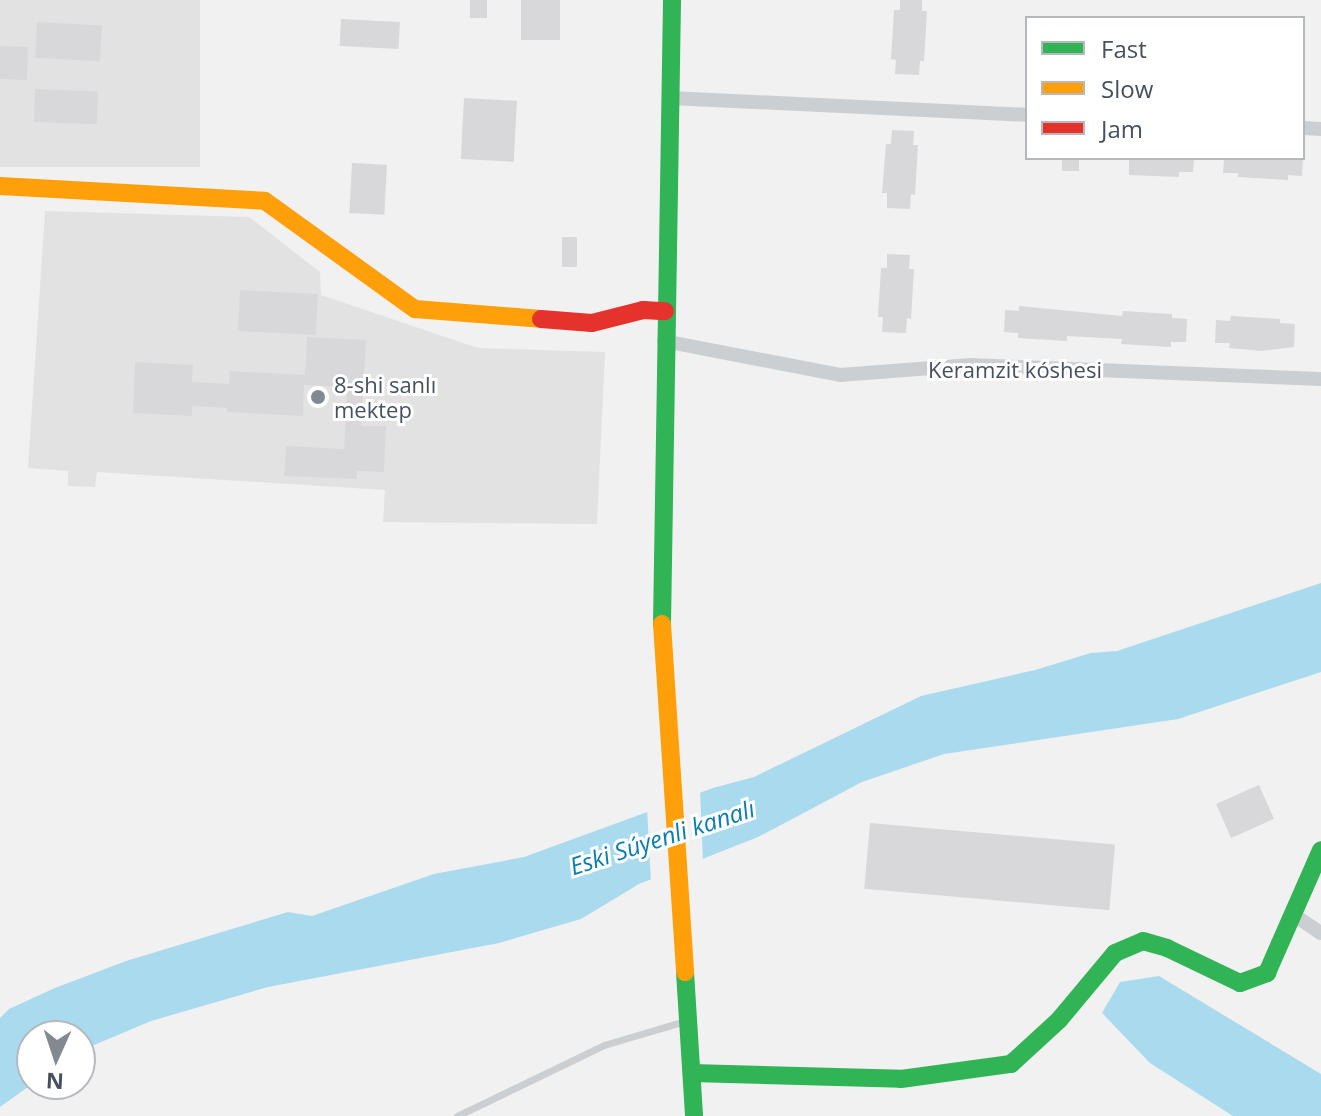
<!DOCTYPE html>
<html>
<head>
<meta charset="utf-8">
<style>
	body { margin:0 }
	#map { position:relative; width:1321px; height:1116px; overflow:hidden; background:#f1f1f1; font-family:"Open Sans",sans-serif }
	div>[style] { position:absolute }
	.education>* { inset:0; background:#e3e2e3; transform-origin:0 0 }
	.water>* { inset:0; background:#a9daee }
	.pier>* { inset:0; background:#f1f1f1 }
	.building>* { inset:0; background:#d8d8da; transform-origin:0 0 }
	.lane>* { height:7px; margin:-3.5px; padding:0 3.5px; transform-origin:3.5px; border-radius:3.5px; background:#cccfd2 }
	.street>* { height:14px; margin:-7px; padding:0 7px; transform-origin:7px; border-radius:7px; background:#cccfd2 }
	.fast>* { height:18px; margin:-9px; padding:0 9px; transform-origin:9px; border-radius:9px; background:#30b455 }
	.slow>* { height:18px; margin:-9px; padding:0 9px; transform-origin:9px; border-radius:9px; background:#ff9f0a }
	.jam>* { height:18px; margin:-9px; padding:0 9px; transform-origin:9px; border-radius:9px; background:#e5322d }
	.dots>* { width:22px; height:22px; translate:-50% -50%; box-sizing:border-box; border:4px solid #fff; border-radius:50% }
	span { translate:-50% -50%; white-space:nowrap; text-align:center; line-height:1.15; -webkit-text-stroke:6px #fff; paint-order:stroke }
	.street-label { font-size:22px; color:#47515d }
	.poi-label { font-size:22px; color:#47515d }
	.left { translate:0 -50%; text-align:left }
	.water-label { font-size:24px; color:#0a7cad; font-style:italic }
	.legend { position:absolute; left:1025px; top:16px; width:280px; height:144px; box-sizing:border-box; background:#fff; border:2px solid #b5b9be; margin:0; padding:10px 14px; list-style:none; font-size:24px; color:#47515d }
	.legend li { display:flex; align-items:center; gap:16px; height:40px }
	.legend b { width:40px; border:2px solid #b5b9be }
	.north { position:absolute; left:16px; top:1020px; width:80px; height:80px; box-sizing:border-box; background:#fff; border:2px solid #b5b9be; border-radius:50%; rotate:183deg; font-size:22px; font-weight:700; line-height:32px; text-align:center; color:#47515d }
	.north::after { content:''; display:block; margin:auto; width:28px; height:36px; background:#828991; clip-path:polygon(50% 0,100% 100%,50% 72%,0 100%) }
</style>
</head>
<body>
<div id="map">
	<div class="education">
		<div style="left:0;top:0;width:200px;height:167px"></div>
		<div style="clip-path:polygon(45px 211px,249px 217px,320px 272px,321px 295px,478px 348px,605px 352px,597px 524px,383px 522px,385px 490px,97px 472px,95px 487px,68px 486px,68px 471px,28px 468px)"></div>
	</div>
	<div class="water">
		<div style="clip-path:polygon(1321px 583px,1321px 672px,1178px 719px,944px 754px,862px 782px,758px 837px,639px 884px,581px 919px,499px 943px,268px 987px,151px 1021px,80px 1051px,80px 1036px,32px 1036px,32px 1084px,0 1107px,0 1018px,9px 1009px,55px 988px,126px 961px,288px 912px,312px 916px,434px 874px,524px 857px,713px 788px,754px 777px,921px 696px,1035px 670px,1091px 653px,1117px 651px)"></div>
		<div style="clip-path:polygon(1159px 976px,1321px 1074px,1321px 1116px,1233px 1116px,1150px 1063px,1102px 1013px,1120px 982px)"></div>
	</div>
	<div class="pier">
		<div style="clip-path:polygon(700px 789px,703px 863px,651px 883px,647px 808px)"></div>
	</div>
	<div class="building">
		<div style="left:470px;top:0;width:17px;height:18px"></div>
		<div style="left:521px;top:0;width:39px;height:40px"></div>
		<div style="clip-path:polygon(900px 0,922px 0,922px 11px,927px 11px,924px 61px,920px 61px,919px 75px,895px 74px,896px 60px,891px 59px,894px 10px,900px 10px)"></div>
		<div style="left:341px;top:19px;width:59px;height:27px;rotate:3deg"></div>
		<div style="left:37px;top:22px;width:65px;height:36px;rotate:3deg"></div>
		<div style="left:0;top:46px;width:28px;height:33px;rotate:2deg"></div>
		<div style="left:35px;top:89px;width:63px;height:33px;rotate:2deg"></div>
		<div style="left:464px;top:98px;width:53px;height:61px;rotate:3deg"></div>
		<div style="clip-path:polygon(892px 130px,914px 131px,913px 145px,918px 145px,915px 195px,911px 194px,910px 209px,887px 208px,887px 193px,882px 193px,886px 144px,891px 144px)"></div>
		<div style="left:1062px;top:158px;width:17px;height:13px"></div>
		<div style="clip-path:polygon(1129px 158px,1194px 158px,1193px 172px,1179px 172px,1179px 177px,1129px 175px)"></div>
		<div style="clip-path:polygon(1224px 158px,1303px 158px,1302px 176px,1288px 175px,1288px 180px,1238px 177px,1238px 173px,1223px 173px)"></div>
		<div style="left:352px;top:163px;width:35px;height:50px;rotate:3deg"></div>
		<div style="left:562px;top:237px;width:15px;height:30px"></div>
		<div style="clip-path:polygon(887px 254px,910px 255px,909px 269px,914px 269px,911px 319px,907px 318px,906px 333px,882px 332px,883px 317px,878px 317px,881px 268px,887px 268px)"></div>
		<div style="left:240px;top:290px;width:78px;height:41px;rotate:3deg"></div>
		<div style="clip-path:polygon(1019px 306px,1122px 316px,1123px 311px,1172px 314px,1172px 318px,1187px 319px,1186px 342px,1171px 342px,1171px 347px,1121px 344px,1122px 339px,1067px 336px,1067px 341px,1018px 338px,1018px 333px,1004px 332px,1005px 310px,1019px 311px)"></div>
		<div style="clip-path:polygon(1231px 316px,1280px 319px,1280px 323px,1295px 324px,1294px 347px,1261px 351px,1229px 348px,1230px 343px,1215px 343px,1216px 320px,1230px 321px)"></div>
		<div style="clip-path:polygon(307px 337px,366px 340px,361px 426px,386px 426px,384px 472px,357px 471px,357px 479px,284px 476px,286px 446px,344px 449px,347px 387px,304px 385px,303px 416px,227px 412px,227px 408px,192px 406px,192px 416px,133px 413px,135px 362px,193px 365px,192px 382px,229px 384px,230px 371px,305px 375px)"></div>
		<div style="left:1259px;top:785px;width:37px;height:47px;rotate:66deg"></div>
		<div style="left:870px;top:823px;width:246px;height:66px;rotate:5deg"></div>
	</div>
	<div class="lane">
		<div style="left:457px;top:1116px;width:163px;rotate:-25.8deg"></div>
		<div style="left:604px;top:1045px;width:84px;rotate:-16.5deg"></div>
	</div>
	<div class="street">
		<div style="left:670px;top:98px;width:357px;rotate:2.7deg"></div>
		<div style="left:1303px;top:128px;width:18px;rotate:3deg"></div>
		<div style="left:664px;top:341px;width:179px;rotate:10.9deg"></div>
		<div style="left:840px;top:375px;width:131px;rotate:-4.4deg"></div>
		<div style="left:971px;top:365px;width:350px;rotate:2.3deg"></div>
		<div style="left:1294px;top:915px;width:32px;rotate:34deg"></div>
	</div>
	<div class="fast">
		<div style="left:662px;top:624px;width:624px;rotate:-89.08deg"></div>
		<div style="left:685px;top:972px;width:144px;rotate:86.4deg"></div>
		<div style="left:692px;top:1073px;width:209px;rotate:1.6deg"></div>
		<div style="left:901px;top:1079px;width:111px;rotate:-7.8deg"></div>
		<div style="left:1011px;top:1064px;width:65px;rotate:-42.5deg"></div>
		<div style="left:1059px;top:1020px;width:87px;rotate:-50.1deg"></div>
		<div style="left:1115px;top:953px;width:30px;rotate:-23deg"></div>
		<div style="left:1143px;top:941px;width:25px;rotate:16deg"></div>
		<div style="left:1167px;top:948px;width:81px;rotate:25.6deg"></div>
		<div style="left:1240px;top:983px;width:29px;rotate:-20deg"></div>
		<div style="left:1267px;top:973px;width:134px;rotate:-66.3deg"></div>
	</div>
	<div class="slow">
		<div style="left:0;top:186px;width:265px;rotate:3.2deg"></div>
		<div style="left:265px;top:201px;width:185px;rotate:35.8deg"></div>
		<div style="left:415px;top:309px;width:126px;rotate:4.5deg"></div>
		<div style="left:662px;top:624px;width:349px;rotate:86.2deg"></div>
	</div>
	<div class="jam">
		<div style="left:541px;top:319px;width:51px;rotate:4.5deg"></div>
		<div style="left:592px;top:323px;width:53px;rotate:-14.3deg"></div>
		<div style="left:643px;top:310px;width:22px;rotate:3deg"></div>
	</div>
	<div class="dots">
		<div style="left:318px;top:397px;background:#828991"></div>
	</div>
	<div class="street-label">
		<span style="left:1015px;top:370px">Keramzit kóshesi</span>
	</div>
	<div class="poi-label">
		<span class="left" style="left:334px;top:397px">8-shi sanlı<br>mektep</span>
	</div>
	<div class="water-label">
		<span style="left:662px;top:837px;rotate:-18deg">Eski Súyenli kanalı</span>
	</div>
	<ul class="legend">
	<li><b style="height:10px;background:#30b455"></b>Fast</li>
	<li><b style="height:10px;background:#ff9f0a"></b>Slow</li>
	<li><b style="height:10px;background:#e5322d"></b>Jam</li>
	</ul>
	<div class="north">N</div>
</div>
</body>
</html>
